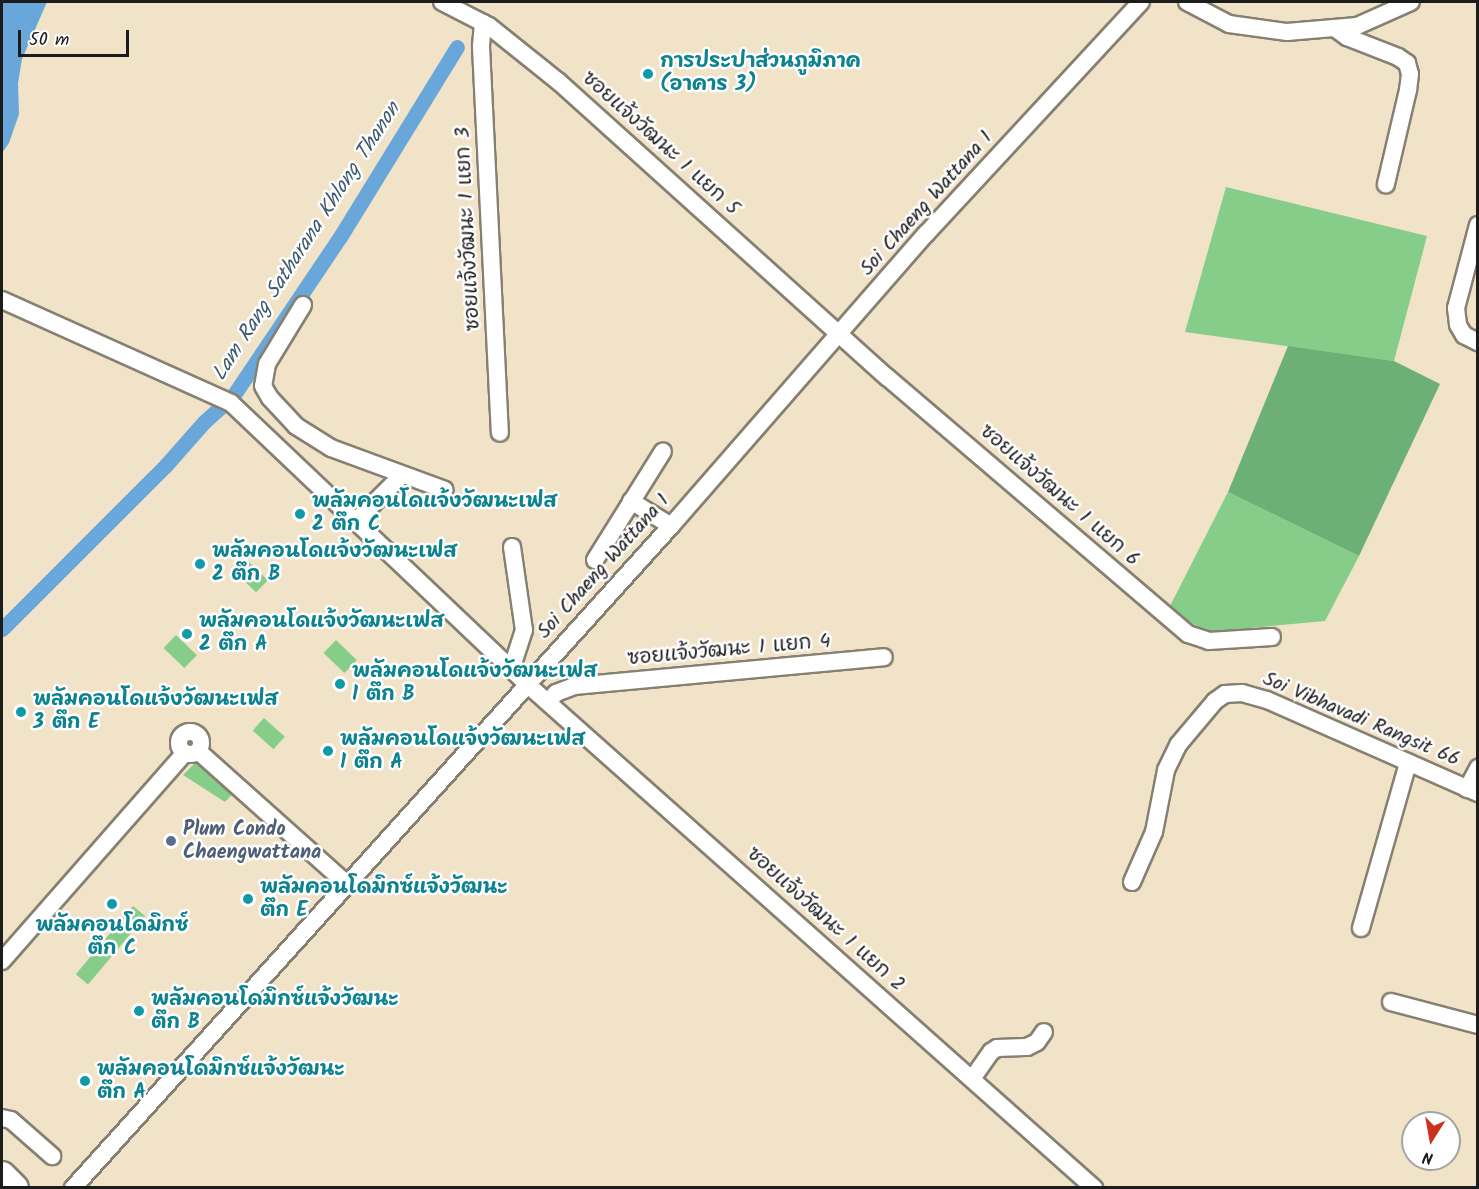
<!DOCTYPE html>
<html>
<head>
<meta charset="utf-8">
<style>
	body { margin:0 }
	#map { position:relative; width:1479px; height:1189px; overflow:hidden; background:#f1e3c8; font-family:Kalam,"Playpen Sans Thai",sans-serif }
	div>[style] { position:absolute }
	.green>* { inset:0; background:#85cd89; transform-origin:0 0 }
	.forest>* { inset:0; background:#6cb075 }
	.water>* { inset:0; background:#69a7db }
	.canal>* { height:15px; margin:-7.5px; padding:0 7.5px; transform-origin:7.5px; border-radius:7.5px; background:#69a7db }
	.roads { filter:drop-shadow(2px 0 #868072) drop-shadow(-2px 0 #868072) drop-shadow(0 2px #868072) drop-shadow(0 -2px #868072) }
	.minor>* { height:16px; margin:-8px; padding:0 8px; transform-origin:8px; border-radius:8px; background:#fff }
	.minor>.ring { margin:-8px; padding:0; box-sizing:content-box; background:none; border:16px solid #fff; border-radius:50% }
	.primary>* { height:26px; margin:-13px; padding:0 13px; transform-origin:13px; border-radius:13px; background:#fff }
	.dots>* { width:16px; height:16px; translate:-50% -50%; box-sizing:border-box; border:3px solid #fff; border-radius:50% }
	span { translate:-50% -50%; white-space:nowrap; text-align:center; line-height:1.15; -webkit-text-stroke:5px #fff; paint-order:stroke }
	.culture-label { font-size:20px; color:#0d838f; font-weight:700 }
	.left { translate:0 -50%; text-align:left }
	.street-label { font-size:20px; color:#1c1c1c }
	.service-label { font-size:20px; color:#4e5e75; font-weight:700 }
	.water-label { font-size:21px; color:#3f5b72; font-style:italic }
	.frame { position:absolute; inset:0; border:3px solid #1c1c1c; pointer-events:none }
	.north { position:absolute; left:1401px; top:1111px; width:60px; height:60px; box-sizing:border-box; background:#fff; border:2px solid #a4a4a4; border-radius:50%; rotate:191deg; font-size:16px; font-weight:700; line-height:24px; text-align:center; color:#1c1c1c }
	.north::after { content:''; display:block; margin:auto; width:21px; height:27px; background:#c8321e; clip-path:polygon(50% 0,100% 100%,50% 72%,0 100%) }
	.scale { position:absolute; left:18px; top:30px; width:111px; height:27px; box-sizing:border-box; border:3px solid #1c1c1c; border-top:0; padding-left:8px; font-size:18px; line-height:21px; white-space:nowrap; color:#1c1c1c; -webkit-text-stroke:4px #fff; paint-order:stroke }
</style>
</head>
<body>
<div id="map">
	<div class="green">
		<div style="clip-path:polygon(1226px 187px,1427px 236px,1394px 361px,1185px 332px)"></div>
		<div style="clip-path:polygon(1228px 492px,1359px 556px,1325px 621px,1206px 632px,1169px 608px)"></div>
		<div style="left:247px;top:560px;width:29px;height:17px;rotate:44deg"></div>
		<div style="left:176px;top:635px;width:29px;height:18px;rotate:44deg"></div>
		<div style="left:336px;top:640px;width:29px;height:18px;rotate:44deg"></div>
		<div style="left:264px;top:718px;width:28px;height:17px;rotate:42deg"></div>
		<div style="clip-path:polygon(199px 759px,235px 791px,225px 802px,183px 775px)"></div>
		<div style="left:133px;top:906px;width:16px;height:89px;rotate:40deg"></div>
	</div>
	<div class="forest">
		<div style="clip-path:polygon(1288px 346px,1394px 361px,1440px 384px,1359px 556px,1228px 492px)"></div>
	</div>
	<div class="water">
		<div style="clip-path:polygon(2px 2px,47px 2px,22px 59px,18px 83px,19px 114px,9px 143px,2px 153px)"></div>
	</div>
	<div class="canal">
		<div style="left:2px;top:629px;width:232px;rotate:-45deg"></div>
		<div style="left:166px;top:465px;width:57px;rotate:-48.5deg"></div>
		<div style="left:204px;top:422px;width:39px;rotate:-42deg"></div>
		<div style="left:233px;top:396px;width:192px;rotate:-56.1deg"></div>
		<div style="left:340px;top:237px;width:223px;rotate:-58.4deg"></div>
	</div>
	<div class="roads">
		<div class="minor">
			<div style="left:442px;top:2px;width:53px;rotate:27.1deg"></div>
			<div style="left:489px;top:26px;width:90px;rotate:38.7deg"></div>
			<div style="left:559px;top:82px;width:441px;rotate:42deg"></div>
			<div style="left:887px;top:377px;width:396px;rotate:40.5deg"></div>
			<div style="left:1188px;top:634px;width:22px;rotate:18deg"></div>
			<div style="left:1209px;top:641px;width:63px;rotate:-3.6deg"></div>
			<div style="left:1187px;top:2px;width:47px;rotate:27.6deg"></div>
			<div style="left:1229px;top:24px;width:59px;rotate:7.9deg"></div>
			<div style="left:1287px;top:32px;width:70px;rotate:-4.9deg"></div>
			<div style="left:1357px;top:26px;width:59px;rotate:-24deg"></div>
			<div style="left:483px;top:23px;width:24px;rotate:95deg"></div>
			<div style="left:481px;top:47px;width:386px;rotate:87.2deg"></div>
			<div style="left:1336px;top:29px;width:14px;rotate:36deg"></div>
			<div style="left:1347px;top:37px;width:55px;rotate:21.4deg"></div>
			<div style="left:1398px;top:57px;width:11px;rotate:34deg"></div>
			<div style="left:1407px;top:63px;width:11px;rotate:75deg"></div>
			<div style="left:1410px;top:74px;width:16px;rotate:97deg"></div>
			<div style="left:1408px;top:90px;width:97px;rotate:103.2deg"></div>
			<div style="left:1478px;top:225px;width:86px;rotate:104.8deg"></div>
			<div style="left:1456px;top:308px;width:17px;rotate:83deg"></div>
			<div style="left:1458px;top:325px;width:12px;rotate:59deg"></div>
			<div style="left:1464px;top:335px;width:16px;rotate:27deg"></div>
			<div style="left:2px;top:300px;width:251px;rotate:24.2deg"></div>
			<div style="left:231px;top:403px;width:408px;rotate:43.5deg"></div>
			<div style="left:527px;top:684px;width:759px;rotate:41.63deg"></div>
			<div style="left:303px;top:305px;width:69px;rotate:121.4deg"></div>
			<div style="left:267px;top:364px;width:22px;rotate:100deg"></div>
			<div style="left:263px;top:386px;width:14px;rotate:60deg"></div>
			<div style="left:270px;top:398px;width:38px;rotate:47deg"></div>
			<div style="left:296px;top:426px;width:41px;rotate:32.2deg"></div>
			<div style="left:331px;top:448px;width:121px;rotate:20.2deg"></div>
			<div style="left:631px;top:501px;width:47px;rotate:32deg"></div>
			<div style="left:355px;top:522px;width:66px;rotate:-45deg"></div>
			<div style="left:512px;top:547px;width:84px;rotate:81.8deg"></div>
			<div style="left:524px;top:630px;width:39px;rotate:108deg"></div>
			<div style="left:595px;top:560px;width:128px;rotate:-58deg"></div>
			<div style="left:548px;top:702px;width:12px;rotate:-48deg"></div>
			<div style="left:556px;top:693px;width:19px;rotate:-21deg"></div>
			<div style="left:574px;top:686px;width:311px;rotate:-5.3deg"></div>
			<div class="ring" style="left:179px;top:732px;width:6px;height:6px"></div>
			<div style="left:198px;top:751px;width:200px;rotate:41.8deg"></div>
			<div style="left:1467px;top:789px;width:24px;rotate:-62deg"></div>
			<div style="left:1132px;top:882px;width:55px;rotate:-66.3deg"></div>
			<div style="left:1154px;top:832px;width:63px;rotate:-79deg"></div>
			<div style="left:1166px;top:770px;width:28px;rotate:-64deg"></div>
			<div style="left:1178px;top:745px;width:57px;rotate:-49.9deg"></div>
			<div style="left:1215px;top:701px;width:12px;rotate:-35deg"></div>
			<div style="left:1225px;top:694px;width:17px;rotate:-3deg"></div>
			<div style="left:1242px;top:693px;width:26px;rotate:16deg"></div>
			<div style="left:1267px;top:700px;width:231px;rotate:23.8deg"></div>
			<div style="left:1361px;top:928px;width:172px;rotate:-74.1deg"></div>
			<div style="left:2px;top:961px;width:277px;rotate:-48.7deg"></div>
			<div style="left:1391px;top:1002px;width:90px;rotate:14.8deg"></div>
			<div style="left:972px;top:1079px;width:33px;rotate:-55deg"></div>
			<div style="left:991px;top:1052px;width:7px;rotate:-34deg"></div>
			<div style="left:997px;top:1048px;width:30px;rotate:-2deg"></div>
			<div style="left:1027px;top:1047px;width:11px;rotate:-27deg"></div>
			<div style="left:1037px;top:1042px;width:12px;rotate:-55deg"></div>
			<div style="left:2px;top:1118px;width:9px;rotate:13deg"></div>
			<div style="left:11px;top:1120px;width:55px;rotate:41.3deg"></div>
			<div style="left:73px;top:1188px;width:892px;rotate:-47.91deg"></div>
			<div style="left:671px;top:526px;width:388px;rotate:-48.9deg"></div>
			<div style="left:926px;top:234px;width:316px;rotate:-47.2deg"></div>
		</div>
		<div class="primary">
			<div style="left:2px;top:1175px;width:18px;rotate:45deg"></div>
		</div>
	</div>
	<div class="dots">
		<div style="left:648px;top:74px;background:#0f9aa8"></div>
		<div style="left:300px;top:514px;background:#0f9aa8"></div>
		<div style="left:200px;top:564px;background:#0f9aa8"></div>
		<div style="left:187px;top:634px;background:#0f9aa8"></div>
		<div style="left:340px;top:684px;background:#0f9aa8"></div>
		<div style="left:21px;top:712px;background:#0f9aa8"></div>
		<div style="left:328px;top:751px;background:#0f9aa8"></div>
		<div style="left:171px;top:841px;background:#5c6f8a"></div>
		<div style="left:248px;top:899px;background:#0f9aa8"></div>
		<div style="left:112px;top:904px;background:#0f9aa8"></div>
		<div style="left:139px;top:1011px;background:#0f9aa8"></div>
		<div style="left:85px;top:1081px;background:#0f9aa8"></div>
	</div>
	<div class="culture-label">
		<span class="left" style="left:660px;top:74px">การประปาส่วนภูมิภาค<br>(อาคาร 3)</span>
		<span class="left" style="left:312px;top:514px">พลัมคอนโดแจ้งวัฒนะเฟส<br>2 ตึก C</span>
		<span class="left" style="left:212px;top:564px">พลัมคอนโดแจ้งวัฒนะเฟส<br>2 ตึก B</span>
		<span class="left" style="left:199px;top:634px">พลัมคอนโดแจ้งวัฒนะเฟส<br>2 ตึก A</span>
		<span class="left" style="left:352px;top:684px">พลัมคอนโดแจ้งวัฒนะเฟส<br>1 ตึก B</span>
		<span class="left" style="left:33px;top:712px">พลัมคอนโดแจ้งวัฒนะเฟส<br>3 ตึก E</span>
		<span class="left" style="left:340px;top:752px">พลัมคอนโดแจ้งวัฒนะเฟส<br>1 ตึก A</span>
		<span class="left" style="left:260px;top:900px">พลัมคอนโดมิกซ์แจ้งวัฒนะ<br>ตึก E</span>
		<span style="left:112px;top:938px">พลัมคอนโดมิกซ์<br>ตึก C</span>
		<span class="left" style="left:151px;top:1012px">พลัมคอนโดมิกซ์แจ้งวัฒนะ<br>ตึก B</span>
		<span class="left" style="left:97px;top:1082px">พลัมคอนโดมิกซ์แจ้งวัฒนะ<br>ตึก A</span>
	</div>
	<div class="street-label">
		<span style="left:660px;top:144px;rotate:42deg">ซอยแจ้งวัฒนะ 1 แยก 5</span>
		<span style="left:927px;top:204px;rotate:-48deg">Soi Chaeng Wattana 1</span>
		<span style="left:469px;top:229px;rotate:-93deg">ซอยแจ้งวัฒนะ 1 แยก 3</span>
		<span style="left:1059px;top:496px;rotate:41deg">ซอยแจ้งวัฒนะ 1 แยก 6</span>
		<span style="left:604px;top:567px;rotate:-48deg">Soi Chaeng Wattana 1</span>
		<span style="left:729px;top:651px;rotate:-5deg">ซอยแจ้งวัฒนะ 1 แยก 4</span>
		<span style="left:1361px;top:720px;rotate:23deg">Soi Vibhavadi Rangsit 66</span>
		<span style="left:825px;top:920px;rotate:42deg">ซอยแจ้งวัฒนะ 1 แยก 2</span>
	</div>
	<div class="service-label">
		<span class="left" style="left:183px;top:842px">Plum Condo<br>Chaengwattana</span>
	</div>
	<div class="water-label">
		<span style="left:307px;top:242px;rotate:-57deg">Lam Rang Satharana Khlong Thanon</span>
	</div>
	<div class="frame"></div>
	<div class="north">N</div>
	<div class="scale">50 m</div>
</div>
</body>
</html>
